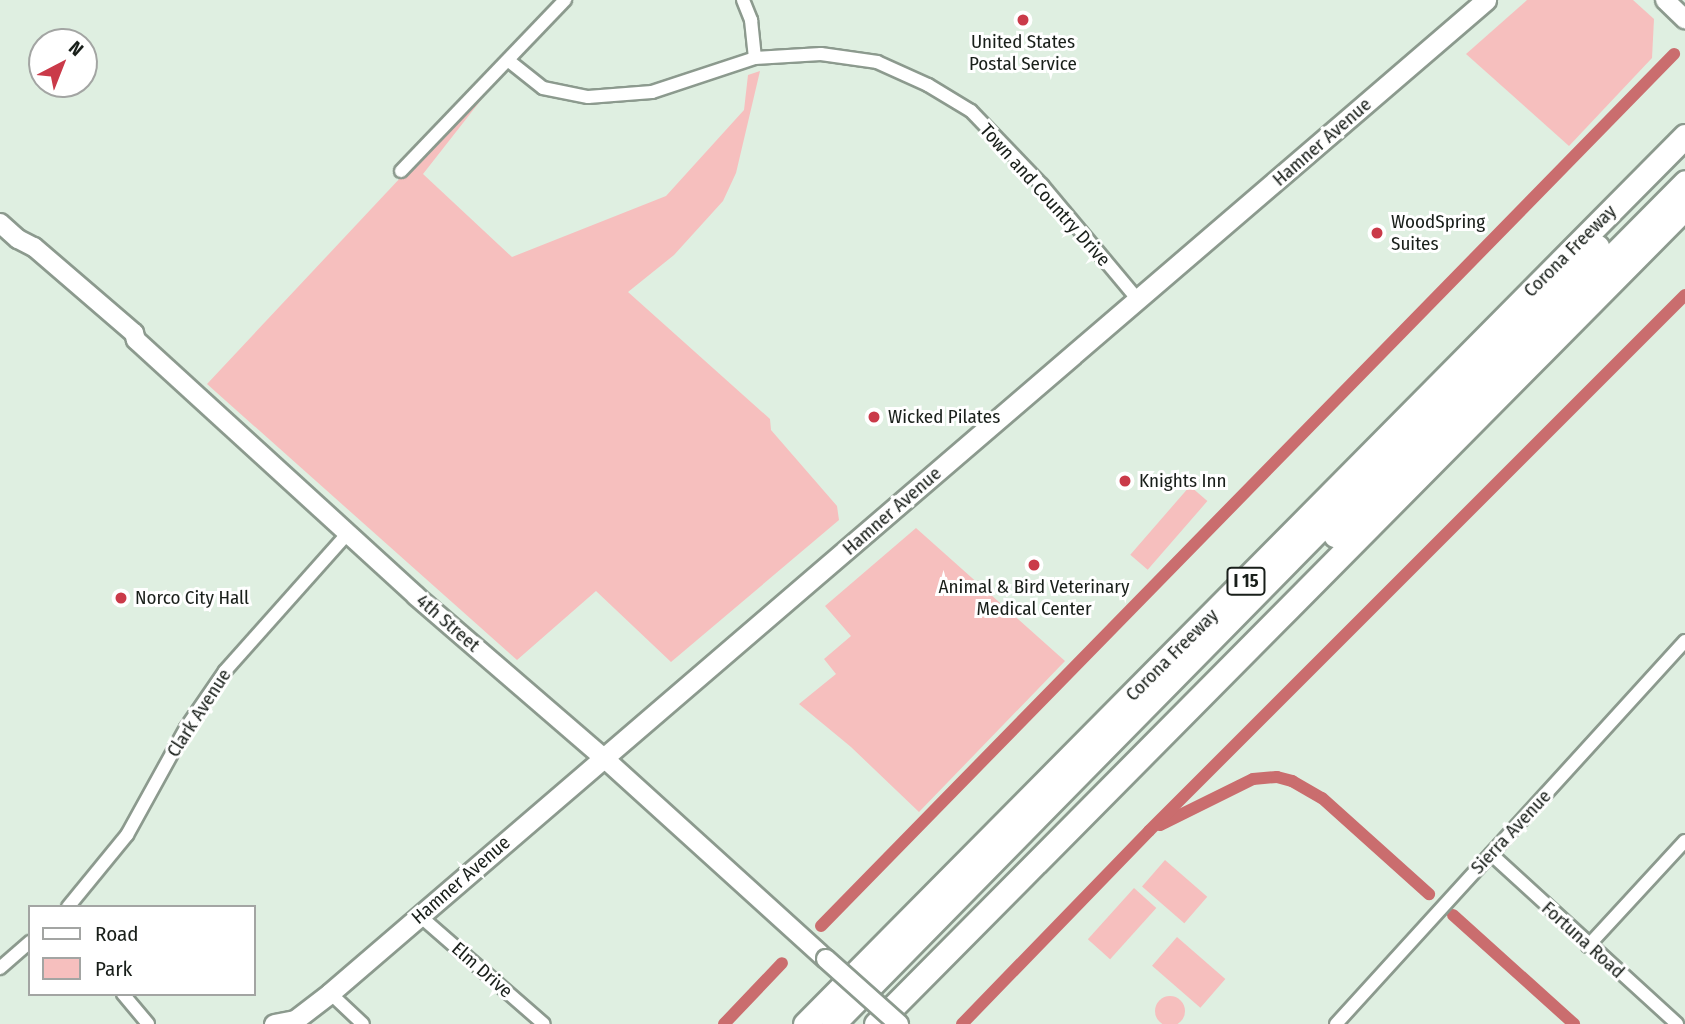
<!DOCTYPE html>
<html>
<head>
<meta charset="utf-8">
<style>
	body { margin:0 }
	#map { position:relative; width:1685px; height:1024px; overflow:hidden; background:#dfefe1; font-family:"Fira Sans Condensed",sans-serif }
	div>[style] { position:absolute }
	.green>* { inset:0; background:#f6bfbe; transform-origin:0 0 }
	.round { border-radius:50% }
	.canal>* { height:12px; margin:-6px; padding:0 6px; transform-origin:6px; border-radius:6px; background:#ca6d6e }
	.roads { filter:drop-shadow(2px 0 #8c9a8e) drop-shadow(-2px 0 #8c9a8e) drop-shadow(0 2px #8c9a8e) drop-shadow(0 -2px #8c9a8e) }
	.street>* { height:12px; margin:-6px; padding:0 6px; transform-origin:6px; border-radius:6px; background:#fff }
	.secondary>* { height:18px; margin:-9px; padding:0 9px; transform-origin:9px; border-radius:9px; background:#fff }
	.primary>* { height:19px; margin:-9.5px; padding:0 9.5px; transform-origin:9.5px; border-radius:9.5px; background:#fff }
	.highway>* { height:23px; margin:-11.5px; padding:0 11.5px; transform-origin:11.5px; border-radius:11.5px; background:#fff }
	.bridges { filter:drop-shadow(2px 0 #8c9a8e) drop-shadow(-2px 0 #8c9a8e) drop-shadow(0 2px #8c9a8e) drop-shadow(0 -2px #8c9a8e) }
	.secondary-bridge>* { height:18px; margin:-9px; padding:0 9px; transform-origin:9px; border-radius:9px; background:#fff }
	.dots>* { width:19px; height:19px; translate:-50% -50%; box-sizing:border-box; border:4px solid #fff; border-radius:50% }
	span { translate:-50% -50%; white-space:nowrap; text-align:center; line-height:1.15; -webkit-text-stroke:6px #fff; paint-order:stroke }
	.shield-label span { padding:2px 5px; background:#fff; border:2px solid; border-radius:5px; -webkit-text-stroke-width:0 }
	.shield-label { font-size:18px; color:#191f1a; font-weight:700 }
	.poi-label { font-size:19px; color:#191f1a }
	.left { translate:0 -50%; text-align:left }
	.street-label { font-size:19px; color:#191f1a }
	.legend { position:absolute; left:28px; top:905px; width:228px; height:91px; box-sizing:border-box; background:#fff; border:2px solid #a3a5a3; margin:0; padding:9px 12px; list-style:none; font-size:21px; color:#191f1a }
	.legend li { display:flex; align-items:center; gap:14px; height:35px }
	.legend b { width:35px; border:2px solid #a3a5a3 }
	.north { position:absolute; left:28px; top:28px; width:70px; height:70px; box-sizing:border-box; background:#fff; border:2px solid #a3a5a3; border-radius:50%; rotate:42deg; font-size:19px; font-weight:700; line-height:28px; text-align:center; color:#191f1a }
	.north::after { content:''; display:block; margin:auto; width:24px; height:32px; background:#ca3a49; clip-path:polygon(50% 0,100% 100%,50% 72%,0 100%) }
</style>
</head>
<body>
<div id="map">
	<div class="green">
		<div style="clip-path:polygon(1527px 0,1633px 0,1654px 19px,1652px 58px,1569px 146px,1466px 54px)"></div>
		<div style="clip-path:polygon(760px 71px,736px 173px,723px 201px,674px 255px,628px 292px,770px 419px,771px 430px,837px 506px,839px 520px,671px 662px,596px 591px,517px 660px,207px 384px,402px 176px,404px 177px,492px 86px,423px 174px,512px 257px,666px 196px,744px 110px,748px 75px)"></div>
		<div style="left:1190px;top:486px;width:23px;height:91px;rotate:41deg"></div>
		<div style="clip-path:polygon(916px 528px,1065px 661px,919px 812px,851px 747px,799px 704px,836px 674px,824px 659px,851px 636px,825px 606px)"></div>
		<div style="left:1165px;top:860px;width:56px;height:35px;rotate:41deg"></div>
		<div style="left:1134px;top:888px;width:30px;height:69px;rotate:42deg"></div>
		<div style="left:1177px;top:937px;width:64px;height:38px;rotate:41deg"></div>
		<div class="round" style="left:1155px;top:996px;width:30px;height:30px"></div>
	</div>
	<div class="canal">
		<div style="left:1160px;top:825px;width:104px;rotate:-26.3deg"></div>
		<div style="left:1253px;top:779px;width:24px;rotate:-5deg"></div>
		<div style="left:1277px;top:777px;width:16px;rotate:15deg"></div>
		<div style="left:1292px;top:781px;width:34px;rotate:30deg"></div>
		<div style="left:1322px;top:798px;width:144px;rotate:41.9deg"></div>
		<div style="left:1453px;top:915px;width:163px;rotate:42deg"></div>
		<div style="left:821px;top:926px;width:1220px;rotate:-45.63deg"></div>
		<div style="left:724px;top:1024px;width:84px;rotate:-46.4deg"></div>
		<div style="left:962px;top:1024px;width:269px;rotate:-45.9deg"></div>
		<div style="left:1149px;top:831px;width:758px;rotate:-45deg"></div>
	</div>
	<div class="roads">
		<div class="street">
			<div style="left:743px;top:0;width:22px;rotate:68deg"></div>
			<div style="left:751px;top:20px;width:38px;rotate:84deg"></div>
			<div style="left:509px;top:61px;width:43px;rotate:38.5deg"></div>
			<div style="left:543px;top:88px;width:46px;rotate:11.3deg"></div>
			<div style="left:588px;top:97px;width:64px;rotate:-4.5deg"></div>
			<div style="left:652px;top:92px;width:108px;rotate:-18.3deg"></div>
			<div style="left:755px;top:58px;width:66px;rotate:-3.5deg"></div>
			<div style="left:821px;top:54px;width:57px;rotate:8.1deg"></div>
			<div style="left:877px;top:62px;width:56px;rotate:24.3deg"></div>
			<div style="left:928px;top:85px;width:50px;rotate:31.2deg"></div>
			<div style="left:971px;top:111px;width:103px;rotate:46.2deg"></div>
			<div style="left:1042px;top:185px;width:150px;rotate:50.1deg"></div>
			<div style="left:401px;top:171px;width:237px;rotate:-46.2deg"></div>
			<div style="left:1491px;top:854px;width:252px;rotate:42.4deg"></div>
			<div style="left:68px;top:907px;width:93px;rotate:-50.7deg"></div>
			<div style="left:127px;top:835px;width:122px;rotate:-61.1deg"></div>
			<div style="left:186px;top:728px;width:69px;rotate:-55.6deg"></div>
			<div style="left:225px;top:671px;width:185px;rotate:-48.3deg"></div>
			<div style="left:420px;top:916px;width:164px;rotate:41.1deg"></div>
			<div style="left:1588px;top:946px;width:143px;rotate:-47.3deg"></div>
			<div style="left:0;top:968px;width:40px;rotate:-41deg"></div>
			<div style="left:330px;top:993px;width:45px;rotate:43.2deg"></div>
			<div style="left:123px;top:994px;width:39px;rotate:50deg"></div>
			<div style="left:1336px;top:1024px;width:518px;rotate:-47.66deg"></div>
		</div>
		<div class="secondary">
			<div style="left:1665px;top:0;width:28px;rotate:44deg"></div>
			<div style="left:0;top:223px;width:24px;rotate:42deg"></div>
			<div style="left:18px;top:239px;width:18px;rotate:27deg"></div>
			<div style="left:34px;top:247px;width:132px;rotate:40.7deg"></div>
			<div style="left:134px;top:333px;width:7px;rotate:74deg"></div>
			<div style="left:136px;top:340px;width:379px;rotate:42.4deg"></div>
			<div style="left:416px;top:596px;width:248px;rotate:40.8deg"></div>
			<div style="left:604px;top:758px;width:299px;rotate:42.2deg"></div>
		</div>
		<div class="primary">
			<div style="left:274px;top:1024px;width:21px;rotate:-11deg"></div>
			<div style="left:295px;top:1020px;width:44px;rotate:-37.6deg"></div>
			<div style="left:330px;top:993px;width:1524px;rotate:-40.66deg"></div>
		</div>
		<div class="highway">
			<div style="left:1335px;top:535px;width:497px;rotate:-45.2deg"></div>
			<div style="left:805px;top:1024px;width:1250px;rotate:-45.26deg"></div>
			<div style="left:833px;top:1024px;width:1090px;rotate:-45.48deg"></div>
			<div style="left:876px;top:1024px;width:1149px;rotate:-45.25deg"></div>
		</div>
	</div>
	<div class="bridges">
		<div class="secondary-bridge">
			<div style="left:826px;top:959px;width:98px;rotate:41.7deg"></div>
		</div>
	</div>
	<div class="dots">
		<div style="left:1023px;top:20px;background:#ca3a49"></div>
		<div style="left:1377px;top:233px;background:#ca3a49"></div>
		<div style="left:874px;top:417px;background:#ca3a49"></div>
		<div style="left:1125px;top:481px;background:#ca3a49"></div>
		<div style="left:1034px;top:565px;background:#ca3a49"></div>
		<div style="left:121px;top:598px;background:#ca3a49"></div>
	</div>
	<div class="shield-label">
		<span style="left:1246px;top:581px">I 15</span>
	</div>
	<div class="poi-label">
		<span style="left:1023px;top:53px">United States<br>Postal Service</span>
		<span class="left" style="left:1391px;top:233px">WoodSpring<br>Suites</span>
		<span class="left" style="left:888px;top:417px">Wicked Pilates</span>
		<span class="left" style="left:1139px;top:481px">Knights Inn</span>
		<span style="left:1034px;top:598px">Animal &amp; Bird Veterinary<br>Medical Center</span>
		<span class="left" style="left:135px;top:598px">Norco City Hall</span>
	</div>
	<div class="street-label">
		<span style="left:1322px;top:142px;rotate:-41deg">Hamner Avenue</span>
		<span style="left:1045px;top:195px;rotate:48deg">Town and Country Drive</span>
		<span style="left:1570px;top:251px;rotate:-45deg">Corona Freeway</span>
		<span style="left:892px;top:511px;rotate:-41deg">Hamner Avenue</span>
		<span style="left:448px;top:623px;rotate:41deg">4th Street</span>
		<span style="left:1172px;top:655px;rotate:-45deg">Corona Freeway</span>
		<span style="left:199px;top:713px;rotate:-57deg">Clark Avenue</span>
		<span style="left:1511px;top:832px;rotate:-47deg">Sierra Avenue</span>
		<span style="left:461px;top:880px;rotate:-41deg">Hamner Avenue</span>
		<span style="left:1583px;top:940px;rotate:42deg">Fortuna Road</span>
		<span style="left:482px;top:970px;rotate:41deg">Elm Drive</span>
	</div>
	<ul class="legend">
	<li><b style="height:9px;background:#fff"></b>Road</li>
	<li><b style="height:19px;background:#f6bfbe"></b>Park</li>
	</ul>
	<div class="north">N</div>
</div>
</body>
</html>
